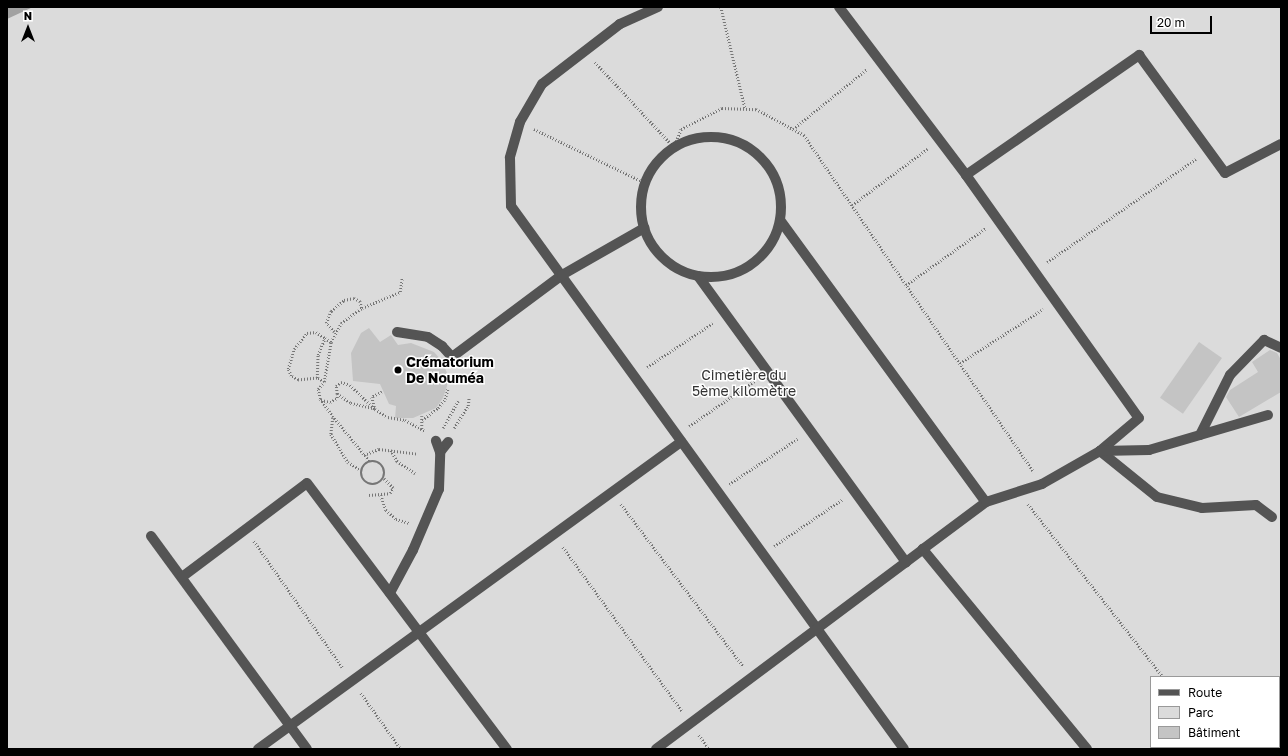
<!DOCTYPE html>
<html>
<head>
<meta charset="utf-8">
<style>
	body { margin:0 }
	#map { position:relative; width:1288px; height:756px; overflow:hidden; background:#fff; font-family:"Golos Text",sans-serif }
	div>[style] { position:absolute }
	.green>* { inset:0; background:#dbdbdb }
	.water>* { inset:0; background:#a2a2a2 }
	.building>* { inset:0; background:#c4c4c4; transform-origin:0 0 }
	.path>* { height:2.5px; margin-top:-1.25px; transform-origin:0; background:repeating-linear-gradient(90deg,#767676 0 1px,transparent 0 3px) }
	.path>.ring { margin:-1.25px; padding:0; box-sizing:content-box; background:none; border:2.5px solid #767676; border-radius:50% }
	.minor>* { height:10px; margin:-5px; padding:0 5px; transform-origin:5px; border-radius:5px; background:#545454 }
	.minor>.ring { margin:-5px; padding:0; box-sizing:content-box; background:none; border:10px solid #545454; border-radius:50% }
	.dots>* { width:11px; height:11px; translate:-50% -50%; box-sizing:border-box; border:2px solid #fff; border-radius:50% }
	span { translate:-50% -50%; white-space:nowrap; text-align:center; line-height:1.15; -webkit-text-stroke:3px #fff; paint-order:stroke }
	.poi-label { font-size:14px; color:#000; font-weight:700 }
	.left { translate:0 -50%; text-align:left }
	.park-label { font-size:14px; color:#323232 }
	.frame { position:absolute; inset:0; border:8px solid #000; pointer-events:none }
	.legend { position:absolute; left:1150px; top:676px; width:130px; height:72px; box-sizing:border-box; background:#fff; border:1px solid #999; margin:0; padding:5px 7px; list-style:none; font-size:12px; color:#000 }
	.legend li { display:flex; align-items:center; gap:8px; height:20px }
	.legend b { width:20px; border:1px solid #999 }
	.north { position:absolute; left:8px; top:8px; width:40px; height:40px; -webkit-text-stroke:3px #fff; paint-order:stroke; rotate:0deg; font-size:11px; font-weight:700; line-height:16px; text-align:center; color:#000 }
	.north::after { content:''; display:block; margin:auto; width:14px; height:18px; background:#000; clip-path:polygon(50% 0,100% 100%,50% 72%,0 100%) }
	.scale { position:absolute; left:1150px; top:16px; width:62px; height:18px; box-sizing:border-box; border:2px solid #000; border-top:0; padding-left:5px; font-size:12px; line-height:14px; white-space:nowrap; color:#000; -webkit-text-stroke:3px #fff; paint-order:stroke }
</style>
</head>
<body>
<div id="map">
	<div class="green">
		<div style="clip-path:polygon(evenodd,25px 7px,1281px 7px,1281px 749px,7px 749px,7px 17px,25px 7px,1151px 677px,1279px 677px,1279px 747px,1151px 747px,1151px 677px)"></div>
	</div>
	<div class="water">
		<div style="clip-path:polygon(7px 7px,33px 7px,7px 19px)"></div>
	</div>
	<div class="building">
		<div style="clip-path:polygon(369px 328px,380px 342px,391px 335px,398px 345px,411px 343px,434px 352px,442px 361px,447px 373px,447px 386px,443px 398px,436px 408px,413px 418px,395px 418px,396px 406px,389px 404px,380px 384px,353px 381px,351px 353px,361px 333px)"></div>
		<div style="left:1199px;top:342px;width:28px;height:68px;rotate:35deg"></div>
		<div style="clip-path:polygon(1270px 350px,1277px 353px,1281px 360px,1281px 392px,1239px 417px,1226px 397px,1230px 390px,1258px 372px,1252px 362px)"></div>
	</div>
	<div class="path">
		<div style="left:721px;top:7px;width:104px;rotate:76.6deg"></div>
		<div style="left:595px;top:62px;width:116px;rotate:47.1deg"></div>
		<div style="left:674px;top:147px;width:19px;rotate:-69deg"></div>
		<div style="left:681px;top:129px;width:46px;rotate:-27.1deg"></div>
		<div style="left:722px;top:108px;width:34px;rotate:2deg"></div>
		<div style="left:756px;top:109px;width:55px;rotate:28.4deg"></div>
		<div style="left:804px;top:135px;width:408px;rotate:55.7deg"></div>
		<div style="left:534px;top:129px;width:123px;rotate:25.9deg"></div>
		<div style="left:793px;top:129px;width:95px;rotate:-39deg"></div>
		<div style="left:852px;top:205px;width:94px;rotate:-36.7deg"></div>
		<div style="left:1047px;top:262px;width:181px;rotate:-34.7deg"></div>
		<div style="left:906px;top:285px;width:98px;rotate:-35.5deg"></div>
		<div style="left:334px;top:332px;width:12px;rotate:-132deg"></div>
		<div style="left:326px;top:323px;width:13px;rotate:-67deg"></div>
		<div style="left:331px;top:311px;width:17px;rotate:-40deg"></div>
		<div style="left:344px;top:300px;width:10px;rotate:-11deg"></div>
		<div style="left:354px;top:298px;width:7px;rotate:27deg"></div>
		<div style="left:360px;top:301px;width:7px;rotate:74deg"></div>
		<div style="left:960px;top:363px;width:99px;rotate:-33deg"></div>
		<div style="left:647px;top:367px;width:79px;rotate:-33.7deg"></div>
		<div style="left:317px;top:378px;width:19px;rotate:174deg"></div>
		<div style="left:298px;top:380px;width:8px;rotate:-150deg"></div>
		<div style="left:291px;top:376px;width:8px;rotate:-113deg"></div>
		<div style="left:288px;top:369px;width:21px;rotate:-73deg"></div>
		<div style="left:294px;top:349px;width:21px;rotate:-51deg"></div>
		<div style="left:307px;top:333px;width:9px;rotate:-6deg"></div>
		<div style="left:316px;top:332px;width:11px;rotate:34deg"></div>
		<div style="left:324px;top:382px;width:8px;rotate:-150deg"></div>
		<div style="left:317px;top:378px;width:23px;rotate:-88deg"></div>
		<div style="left:318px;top:355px;width:18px;rotate:-68deg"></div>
		<div style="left:325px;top:338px;width:7px;rotate:34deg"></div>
		<div style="left:341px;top:382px;width:9px;rotate:18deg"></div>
		<div style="left:350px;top:385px;width:35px;rotate:44deg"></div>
		<div style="left:375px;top:409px;width:26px;rotate:-167deg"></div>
		<div style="left:350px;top:403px;width:16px;rotate:-145deg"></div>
		<div style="left:337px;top:394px;width:8px;rotate:-97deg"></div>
		<div style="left:336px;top:386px;width:6px;rotate:-39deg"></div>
		<div style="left:382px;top:392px;width:11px;rotate:153deg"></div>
		<div style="left:372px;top:397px;width:12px;rotate:76deg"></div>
		<div style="left:375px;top:409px;width:15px;rotate:32deg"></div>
		<div style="left:388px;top:417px;width:17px;rotate:10deg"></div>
		<div style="left:405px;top:420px;width:23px;rotate:29deg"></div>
		<div style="left:321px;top:400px;width:9px;rotate:13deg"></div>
		<div style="left:330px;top:402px;width:8px;rotate:-30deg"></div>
		<div style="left:337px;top:398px;width:4px;rotate:-90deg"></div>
		<div style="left:422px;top:416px;width:13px;rotate:90deg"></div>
		<div style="left:333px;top:418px;width:16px;rotate:97deg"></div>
		<div style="left:331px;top:434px;width:33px;rotate:59deg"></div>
		<div style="left:348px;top:462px;width:15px;rotate:32deg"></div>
		<div style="left:422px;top:420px;width:20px;rotate:-37deg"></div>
		<div style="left:438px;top:408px;width:11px;rotate:-52deg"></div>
		<div style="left:445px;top:399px;width:11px;rotate:-75deg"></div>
		<div style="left:689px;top:426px;width:81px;rotate:-34.5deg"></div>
		<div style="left:443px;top:428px;width:31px;rotate:-61deg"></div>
		<div style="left:454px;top:428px;width:26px;rotate:-58deg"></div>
		<div style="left:468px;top:406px;width:9px;rotate:-84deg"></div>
		<div style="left:391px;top:450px;width:13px;rotate:61deg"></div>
		<div style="left:397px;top:461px;width:22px;rotate:34deg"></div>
		<div style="left:364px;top:455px;width:16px;rotate:-22deg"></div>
		<div style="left:379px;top:449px;width:38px;rotate:7deg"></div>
		<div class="ring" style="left:361px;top:461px;width:21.5px;height:21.5px"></div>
		<div style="left:369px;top:461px;width:57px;rotate:-129.3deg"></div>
		<div style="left:333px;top:417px;width:22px;rotate:-126deg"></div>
		<div style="left:320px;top:399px;width:10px;rotate:-101deg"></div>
		<div style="left:318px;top:389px;width:9px;rotate:-49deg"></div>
		<div style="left:324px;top:382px;width:41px;rotate:-80.1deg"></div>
		<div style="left:331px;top:342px;width:21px;rotate:-62deg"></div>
		<div style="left:341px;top:323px;width:26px;rotate:-36deg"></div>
		<div style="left:362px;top:308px;width:41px;rotate:-22.8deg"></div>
		<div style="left:400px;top:292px;width:14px;rotate:-82deg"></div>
		<div style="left:729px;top:484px;width:82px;rotate:-33.5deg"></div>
		<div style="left:369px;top:495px;width:21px;rotate:-5deg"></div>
		<div style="left:390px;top:493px;width:6px;rotate:-59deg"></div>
		<div style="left:393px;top:488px;width:13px;rotate:-135deg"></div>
		<div style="left:381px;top:495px;width:16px;rotate:72deg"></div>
		<div style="left:386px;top:510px;width:13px;rotate:42deg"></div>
		<div style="left:396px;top:519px;width:14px;rotate:17deg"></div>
		<div style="left:621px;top:504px;width:203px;rotate:53deg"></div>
		<div style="left:1028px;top:504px;width:219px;rotate:52deg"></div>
		<div style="left:254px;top:541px;width:155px;rotate:55deg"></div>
		<div style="left:774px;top:546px;width:83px;rotate:-34.3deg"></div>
		<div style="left:563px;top:547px;width:203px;rotate:54deg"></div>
		<div style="left:361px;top:693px;width:69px;rotate:54.5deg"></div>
		<div style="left:699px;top:735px;width:17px;rotate:54deg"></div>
		<div style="left:1218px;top:747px;width:3px;rotate:45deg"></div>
	</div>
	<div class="minor">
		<div style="left:658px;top:7px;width:42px;rotate:155.9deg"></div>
		<div style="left:620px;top:24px;width:98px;rotate:142.4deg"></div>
		<div style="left:542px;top:84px;width:44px;rotate:120.1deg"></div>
		<div style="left:520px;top:122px;width:37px;rotate:106deg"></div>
		<div style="left:510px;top:158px;width:48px;rotate:88.8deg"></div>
		<div style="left:511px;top:206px;width:670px;rotate:54.1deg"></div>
		<div style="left:839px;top:7px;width:211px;rotate:52.9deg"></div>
		<div style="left:966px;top:175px;width:298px;rotate:54.6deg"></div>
		<div style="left:1139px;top:418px;width:51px;rotate:139.8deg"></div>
		<div style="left:1100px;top:451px;width:73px;rotate:38.9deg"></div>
		<div style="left:1157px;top:497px;width:46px;rotate:13.7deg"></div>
		<div style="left:1202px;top:508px;width:54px;rotate:-3.2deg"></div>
		<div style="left:1256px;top:505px;width:20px;rotate:37deg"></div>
		<div class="ring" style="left:641px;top:137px;width:130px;height:130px"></div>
		<div style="left:966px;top:175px;width:211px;rotate:-34.7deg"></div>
		<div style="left:1139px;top:55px;width:146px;rotate:53.9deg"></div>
		<div style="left:1225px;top:173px;width:63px;rotate:-27.4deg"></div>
		<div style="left:780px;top:220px;width:349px;rotate:53.9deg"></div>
		<div style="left:698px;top:276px;width:354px;rotate:54deg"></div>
		<div style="left:397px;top:332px;width:31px;rotate:9deg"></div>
		<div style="left:428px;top:337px;width:17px;rotate:33deg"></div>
		<div style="left:442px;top:346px;width:15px;rotate:48deg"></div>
		<div style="left:452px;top:357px;width:137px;rotate:-36.7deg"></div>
		<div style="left:562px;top:275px;width:95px;rotate:-29.8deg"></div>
		<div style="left:1200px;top:435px;width:67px;rotate:-63.4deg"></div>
		<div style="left:1230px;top:375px;width:49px;rotate:-45.8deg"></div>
		<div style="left:1264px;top:340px;width:19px;rotate:25deg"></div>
		<div style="left:440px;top:452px;width:13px;rotate:-51deg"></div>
		<div style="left:151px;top:536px;width:264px;rotate:53.8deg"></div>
		<div style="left:182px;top:577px;width:156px;rotate:-36.9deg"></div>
		<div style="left:307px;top:483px;width:333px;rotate:53.1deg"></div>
		<div style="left:390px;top:593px;width:49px;rotate:-61.9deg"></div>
		<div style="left:413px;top:550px;width:66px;rotate:-66.9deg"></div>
		<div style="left:439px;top:489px;width:37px;rotate:-88deg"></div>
		<div style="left:440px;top:452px;width:12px;rotate:-110deg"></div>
		<div style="left:258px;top:749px;width:523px;rotate:-35.97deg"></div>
		<div style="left:656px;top:749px;width:334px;rotate:-36.8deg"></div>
		<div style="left:1087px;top:749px;width:259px;rotate:-129.4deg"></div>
		<div style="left:923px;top:549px;width:79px;rotate:-36.7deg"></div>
		<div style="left:986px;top:502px;width:59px;rotate:-17.8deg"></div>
		<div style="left:1042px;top:484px;width:67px;rotate:-29.6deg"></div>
		<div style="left:1100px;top:451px;width:49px;rotate:-1.2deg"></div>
		<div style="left:1149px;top:450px;width:124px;rotate:-16.4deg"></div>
	</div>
	<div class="dots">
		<div style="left:398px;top:370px;background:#000"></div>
	</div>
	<div class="poi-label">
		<span class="left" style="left:406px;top:370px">Crématorium<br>De Nouméa</span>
	</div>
	<div class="park-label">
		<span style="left:744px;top:383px">Cimetière du<br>5ème kilomètre</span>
	</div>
	<div class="frame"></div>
	<ul class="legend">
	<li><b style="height:5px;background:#545454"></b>Route</li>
	<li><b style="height:11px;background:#dbdbdb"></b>Parc</li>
	<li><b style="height:11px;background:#c4c4c4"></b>Bâtiment</li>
	</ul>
	<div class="north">N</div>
	<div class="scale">20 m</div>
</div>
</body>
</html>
